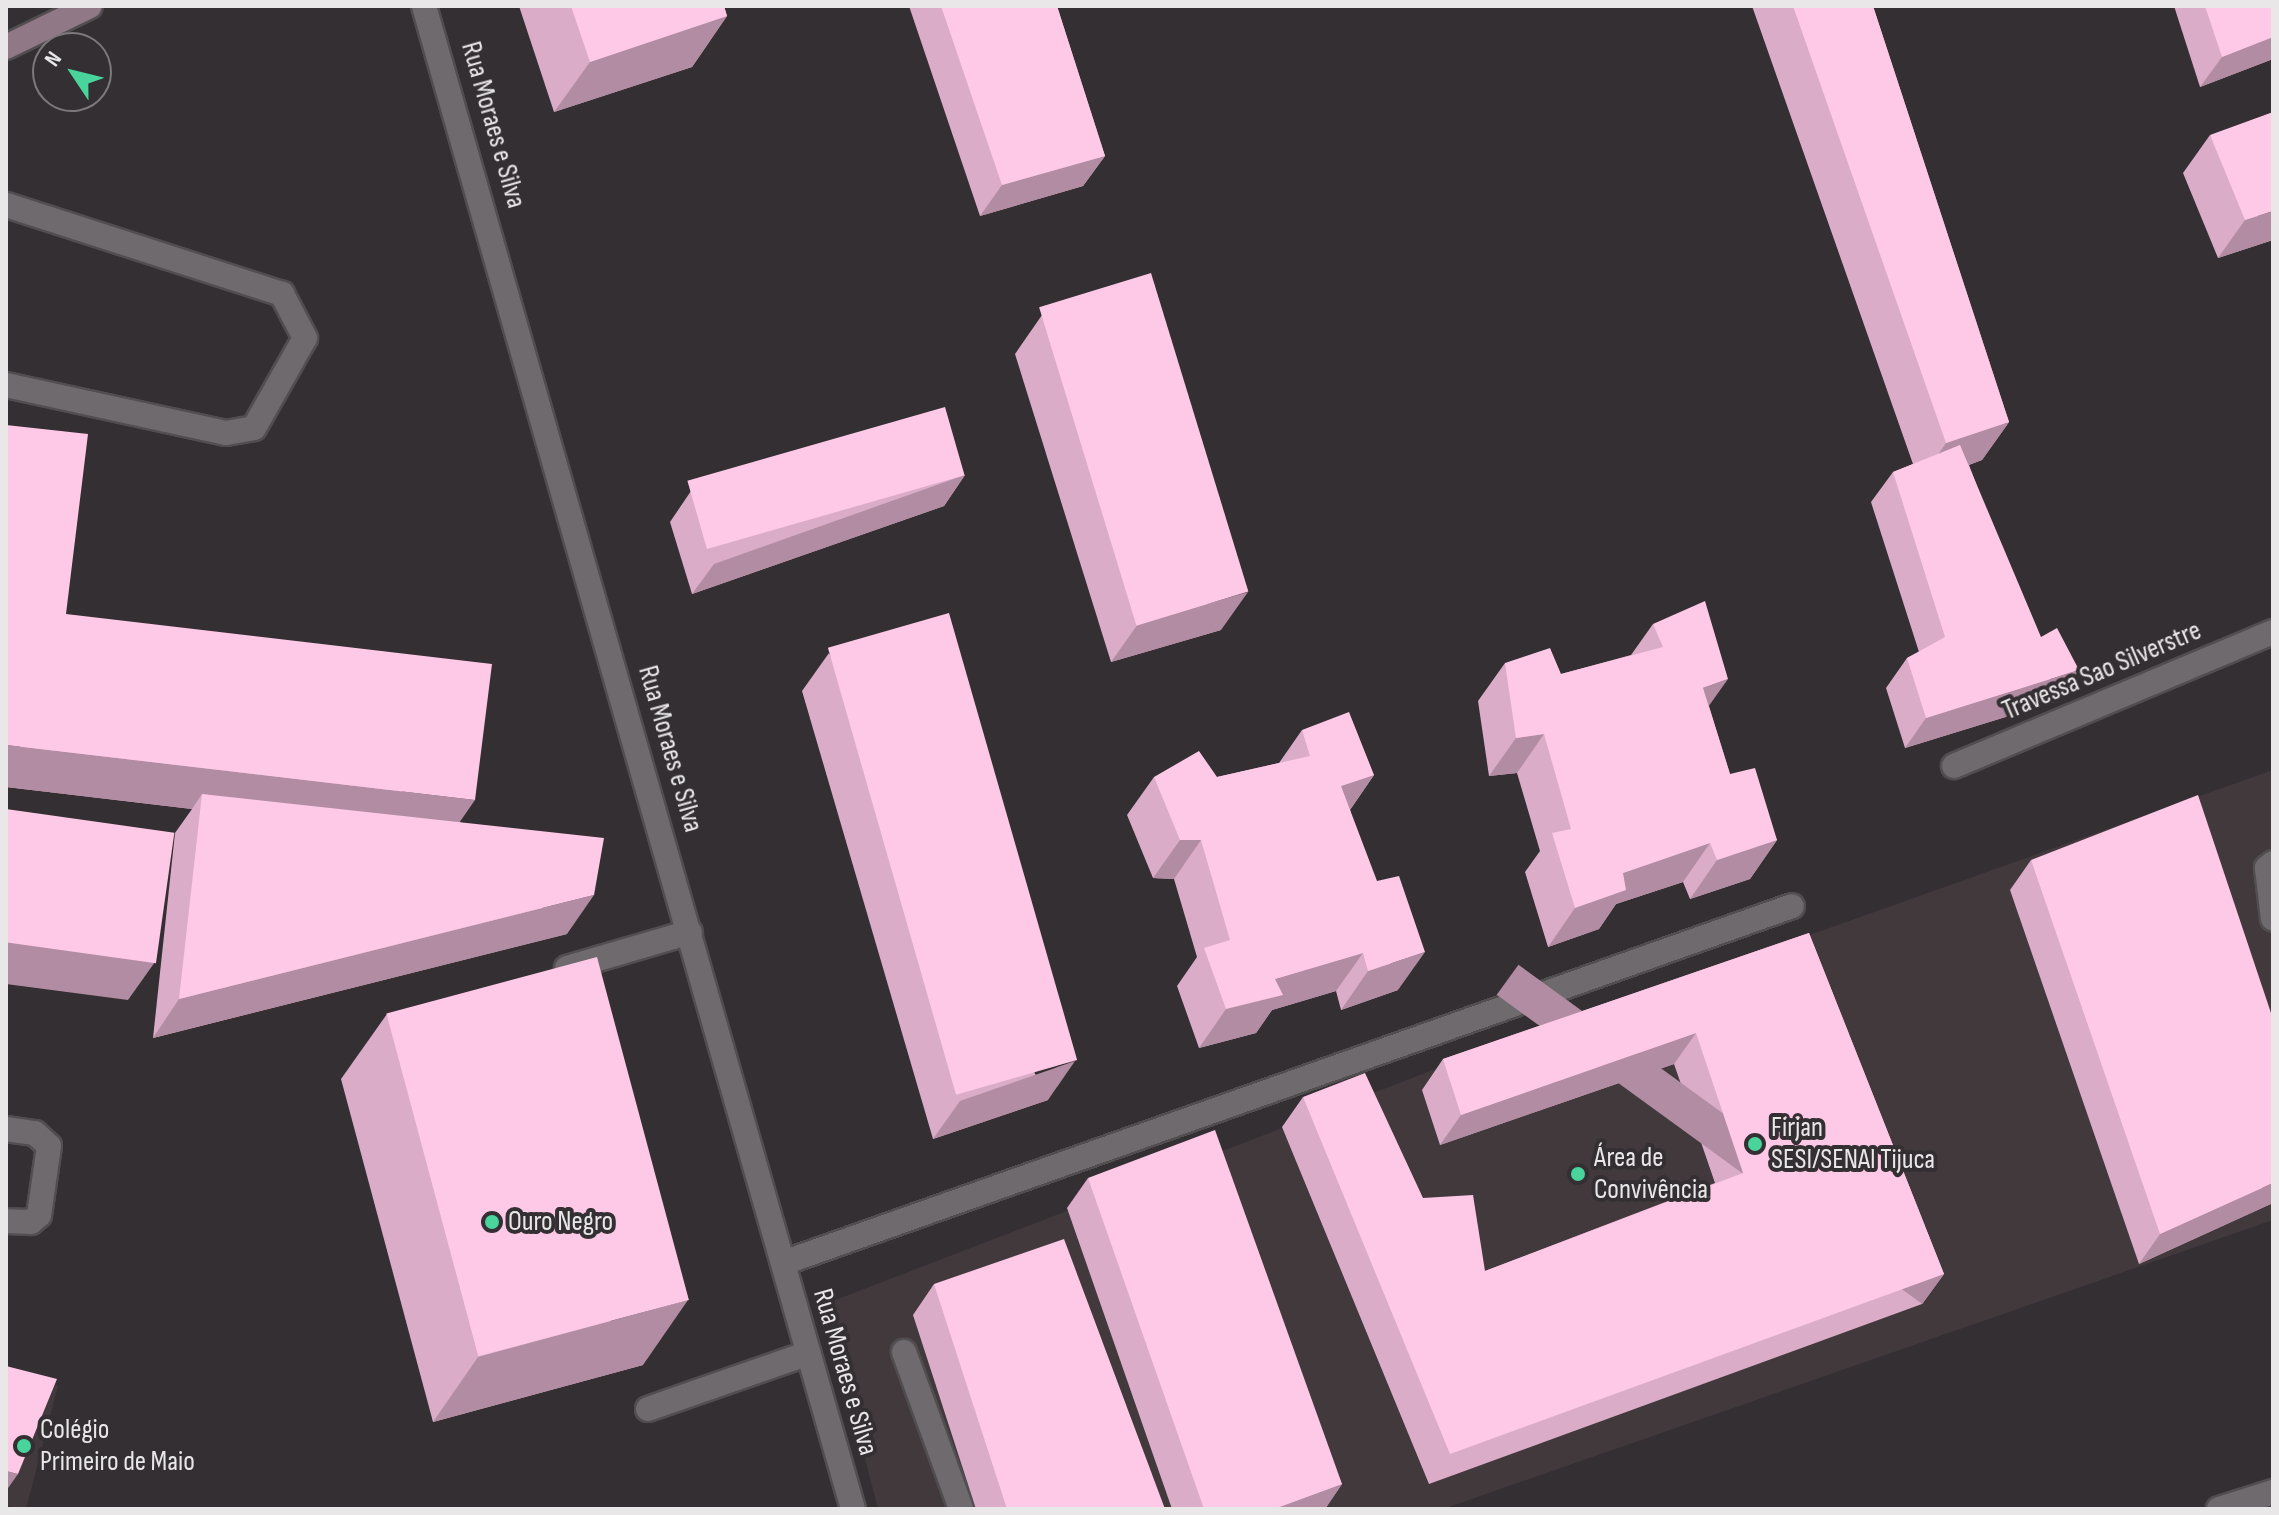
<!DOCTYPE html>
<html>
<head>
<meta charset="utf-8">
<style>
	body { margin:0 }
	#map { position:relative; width:2279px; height:1515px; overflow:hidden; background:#342f32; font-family:"Sofia Sans Condensed",sans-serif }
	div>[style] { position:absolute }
	.built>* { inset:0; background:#42393d }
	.roads { filter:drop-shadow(2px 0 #514e50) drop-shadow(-2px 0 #514e50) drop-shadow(0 2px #514e50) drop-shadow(0 -2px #514e50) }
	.lane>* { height:24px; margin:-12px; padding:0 12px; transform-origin:12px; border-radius:12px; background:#6f6a6d }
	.street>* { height:24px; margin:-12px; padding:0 12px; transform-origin:12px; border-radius:12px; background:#6f6a6d }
	.secondary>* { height:24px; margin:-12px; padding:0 12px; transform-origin:12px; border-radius:12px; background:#907886 }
	.wall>* { inset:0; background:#daacc7 }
	.shaded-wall>* { inset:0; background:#b28ca2; transform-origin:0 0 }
	.building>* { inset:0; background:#fec8e7; transform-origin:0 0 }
	.dots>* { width:22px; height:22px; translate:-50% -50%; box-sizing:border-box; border:4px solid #342f32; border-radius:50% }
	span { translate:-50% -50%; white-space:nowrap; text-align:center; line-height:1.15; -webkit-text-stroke:8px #342f32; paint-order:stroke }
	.street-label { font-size:28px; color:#e9e7e8 }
	.poi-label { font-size:28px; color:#e9e7e8 }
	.left { translate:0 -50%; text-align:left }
	.frame { position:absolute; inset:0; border:8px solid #e9e7e8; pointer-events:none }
	.north { position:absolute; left:32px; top:32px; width:80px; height:80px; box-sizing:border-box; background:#342f32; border:2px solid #7c797b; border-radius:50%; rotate:305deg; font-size:22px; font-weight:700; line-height:32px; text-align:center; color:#e9e7e8 }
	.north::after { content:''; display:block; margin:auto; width:28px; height:36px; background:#49d49c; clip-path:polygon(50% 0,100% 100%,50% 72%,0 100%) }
</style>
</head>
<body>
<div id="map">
	<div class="built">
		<div style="clip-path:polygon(2273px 770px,2273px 1220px,1443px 1509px,878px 1509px,825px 1304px,1459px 1060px)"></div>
		<div style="clip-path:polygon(6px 1374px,58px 1386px,26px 1509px,6px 1506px)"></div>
	</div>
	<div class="roads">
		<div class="lane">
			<div style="left:6px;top:385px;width:225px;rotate:12.3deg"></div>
			<div style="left:226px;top:433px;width:28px;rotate:-10deg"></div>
			<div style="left:254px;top:428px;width:103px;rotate:-60.5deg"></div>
			<div style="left:305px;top:338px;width:50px;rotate:-117.6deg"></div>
			<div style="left:282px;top:294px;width:289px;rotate:-162.1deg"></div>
			<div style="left:567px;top:968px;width:128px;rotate:-16.3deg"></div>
			<div style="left:6px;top:1129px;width:29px;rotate:8deg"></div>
			<div style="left:35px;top:1133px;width:19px;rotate:43deg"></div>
			<div style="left:49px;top:1146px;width:70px;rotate:98.2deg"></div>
			<div style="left:39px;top:1215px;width:11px;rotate:139deg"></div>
			<div style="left:31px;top:1222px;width:25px;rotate:-178deg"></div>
			<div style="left:783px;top:1263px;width:1070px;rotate:-19.48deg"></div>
			<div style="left:904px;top:1352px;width:167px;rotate:70deg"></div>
			<div style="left:648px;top:1409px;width:170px;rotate:-19.2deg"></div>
		</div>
		<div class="street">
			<div style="left:424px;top:6px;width:1563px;rotate:74.07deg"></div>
			<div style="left:1954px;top:766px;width:346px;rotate:-22.8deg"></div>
			<div style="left:2273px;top:863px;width:8px;rotate:140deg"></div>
			<div style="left:2267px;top:868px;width:51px;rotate:83.3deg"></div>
			<div style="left:2219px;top:1509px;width:57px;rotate:-17.5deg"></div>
		</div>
		<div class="secondary">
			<div style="left:6px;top:47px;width:93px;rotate:-26deg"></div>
		</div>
	</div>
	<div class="wall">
		<div style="clip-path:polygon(519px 6px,724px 6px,727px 16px,692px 67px,554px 112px)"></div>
		<div style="clip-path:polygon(909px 6px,1057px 6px,1105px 156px,1083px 186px,980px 216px)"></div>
		<div style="clip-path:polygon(1752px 6px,1873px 6px,2009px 422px,1982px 460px,1969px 465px,2058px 701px,1905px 748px,1886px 688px,1907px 658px,1919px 652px,1871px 502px,1893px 472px,1913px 464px)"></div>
		<div style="clip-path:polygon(2174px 6px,2273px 6px,2273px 59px,2200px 87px)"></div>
		<div style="clip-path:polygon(2210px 135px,2273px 240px,2218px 258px,2183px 173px)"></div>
		<div style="clip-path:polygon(1042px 315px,1221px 630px,1111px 662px,1015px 354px)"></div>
		<div style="clip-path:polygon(965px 475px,944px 506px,692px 594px,670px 522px,691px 491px)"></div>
		<div style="clip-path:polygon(66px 614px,460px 822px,567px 934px,153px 1038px,175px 833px,192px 809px,6px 787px)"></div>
		<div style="clip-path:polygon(1653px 624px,1709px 706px,1730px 774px,1777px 840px,1750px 879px,1690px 899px,1683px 882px,1616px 904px,1599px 929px,1548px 947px,1525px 872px,1540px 851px,1517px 773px,1489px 776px,1478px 701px,1505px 663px,1561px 674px,1631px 655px)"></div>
		<div style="clip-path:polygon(829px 653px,1048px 1100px,933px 1139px,802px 691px)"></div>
		<div style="clip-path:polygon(1302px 730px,1374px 775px,1350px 810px,1398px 990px,1341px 1010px,1336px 991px,1272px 1010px,1256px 1033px,1199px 1048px,1177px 986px,1197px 957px,1174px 879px,1153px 878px,1127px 815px,1154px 777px,1217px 777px,1279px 763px)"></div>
		<div style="clip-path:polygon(2031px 860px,2273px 1203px,2139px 1264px,2010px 890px)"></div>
		<div style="clip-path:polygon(1809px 933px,1944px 1274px,1922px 1304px,1429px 1484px,1282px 1127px,1303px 1097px,1423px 1198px,1485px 1271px,1715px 1183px,1674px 1064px,1440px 1145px,1422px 1090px,1443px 1059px)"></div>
		<div style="clip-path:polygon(387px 1014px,643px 1365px,433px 1422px,341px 1079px)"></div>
		<div style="clip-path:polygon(1088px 1178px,1342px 1484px,1325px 1509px,1172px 1509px,1067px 1208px)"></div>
		<div style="clip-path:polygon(934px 1284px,1165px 1509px,976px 1509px,913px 1315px)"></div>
	</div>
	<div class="shaded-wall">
		<div style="clip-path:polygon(727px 16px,692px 67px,554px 112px,590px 62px)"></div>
		<div style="clip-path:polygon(2273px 37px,2273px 59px,2200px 87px,2222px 57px)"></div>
		<div style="clip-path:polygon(1105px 156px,1083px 186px,980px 216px,1002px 185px)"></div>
		<div style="clip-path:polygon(2273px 211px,2273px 240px,2218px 258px,2245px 220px)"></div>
		<div style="clip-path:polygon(2009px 422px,1982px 460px,1919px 482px,1946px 443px)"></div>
		<div style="clip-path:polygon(965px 475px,944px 506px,692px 594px,714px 564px)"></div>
		<div style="clip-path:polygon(1248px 592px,1221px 630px,1111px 662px,1138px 624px)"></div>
		<div style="clip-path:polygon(2079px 670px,2058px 701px,1905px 748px,1926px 718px)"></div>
		<div style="clip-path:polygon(1728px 679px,1701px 717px,1703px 688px)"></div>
		<div style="clip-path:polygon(1544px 734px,1517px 773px,1489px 776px,1516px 738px)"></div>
		<div style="clip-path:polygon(6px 745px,475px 800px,448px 839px,202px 794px,192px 809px,6px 787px)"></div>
		<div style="clip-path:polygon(1374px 775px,1347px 814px,1341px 786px)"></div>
		<div style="clip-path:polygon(1180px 840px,1201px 840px,1174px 879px,1153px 878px)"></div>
		<div style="clip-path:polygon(1777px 840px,1750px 879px,1690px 899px,1717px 860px)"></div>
		<div style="clip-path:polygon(1710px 843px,1683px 882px,1616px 904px,1599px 929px,1548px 947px,1575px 908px,1623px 873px)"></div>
		<div style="clip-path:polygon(594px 895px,567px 934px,153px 1038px,179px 999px)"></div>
		<div style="clip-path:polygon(6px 941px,155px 962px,128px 1000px,6px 984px)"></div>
		<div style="clip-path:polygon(1425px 952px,1398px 990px,1341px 1010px,1368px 971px)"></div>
		<div style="clip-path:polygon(1363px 953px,1336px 991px,1272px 1010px,1256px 1033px,1199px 1048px,1226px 1009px,1275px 979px)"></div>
		<div style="clip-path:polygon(1696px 1033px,1674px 1064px,1440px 1145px,1461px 1115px)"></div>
		<div style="clip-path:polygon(1075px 1061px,1048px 1100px,933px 1139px,960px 1101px)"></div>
		<div style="clip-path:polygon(2273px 1183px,2273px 1203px,2139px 1264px,2160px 1234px)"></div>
		<div style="left:1944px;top:1274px;width:37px;height:526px;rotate:126deg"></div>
		<div style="clip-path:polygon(688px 1300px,643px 1365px,433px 1422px,478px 1357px)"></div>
		<div style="clip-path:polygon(6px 1471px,18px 1474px,6px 1491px)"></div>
		<div style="clip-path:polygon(1342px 1484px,1325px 1509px,1274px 1509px)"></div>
	</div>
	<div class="building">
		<div style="clip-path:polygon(571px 6px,724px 6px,727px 16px,590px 62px)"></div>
		<div style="clip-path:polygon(941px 6px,1057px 6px,1105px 156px,1002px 185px)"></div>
		<div style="clip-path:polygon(1793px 6px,1873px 6px,2009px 422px,1946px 443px)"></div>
		<div style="clip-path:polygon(2205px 6px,2273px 6px,2273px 37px,2222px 57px)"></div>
		<div style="clip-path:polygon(2273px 112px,2273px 211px,2245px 220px,2210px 135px)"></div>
		<div style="left:1151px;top:273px;width:333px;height:117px;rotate:73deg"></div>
		<div style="left:945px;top:407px;width:71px;height:268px;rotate:74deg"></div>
		<div style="clip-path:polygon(6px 425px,88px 434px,66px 614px,492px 664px,475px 800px,6px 745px)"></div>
		<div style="clip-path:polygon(1960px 445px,2041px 637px,2057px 628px,2079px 670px,1926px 718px,1907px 658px,1945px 637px,1893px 472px)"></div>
		<div style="clip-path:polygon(1705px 601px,1728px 679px,1703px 688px,1730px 774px,1755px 768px,1777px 840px,1717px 860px,1710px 843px,1623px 873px,1626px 890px,1575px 908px,1552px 833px,1571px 829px,1544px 734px,1516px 738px,1505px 663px,1550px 648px,1561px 674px,1663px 647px,1653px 624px)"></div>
		<div style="left:949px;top:613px;width:465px;height:126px;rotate:74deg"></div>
		<div style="clip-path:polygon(1349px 712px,1374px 775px,1341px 786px,1377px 881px,1399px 876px,1425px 952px,1368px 971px,1363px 953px,1275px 979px,1283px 995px,1226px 1009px,1204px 948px,1230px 940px,1201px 840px,1180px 840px,1154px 777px,1199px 751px,1217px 777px,1310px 756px,1302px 730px)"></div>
		<div style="clip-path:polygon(202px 794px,604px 838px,594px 895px,179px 999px)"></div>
		<div style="clip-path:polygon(2198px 795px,2273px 1019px,2273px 1183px,2160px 1234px,2031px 860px)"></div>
		<div style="left:6px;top:809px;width:170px;height:132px;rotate:8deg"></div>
		<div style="clip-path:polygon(1809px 933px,1944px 1274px,1450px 1454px,1303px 1097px,1365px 1073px,1423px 1198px,1473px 1195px,1485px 1271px,1743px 1173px,1696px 1033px,1461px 1115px,1443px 1059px)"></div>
		<div style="left:597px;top:957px;width:355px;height:218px;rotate:75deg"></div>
		<div style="clip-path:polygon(1215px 1130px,1342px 1484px,1274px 1509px,1204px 1509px,1088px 1178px)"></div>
		<div style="clip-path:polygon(1064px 1239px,1165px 1509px,1007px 1509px,934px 1284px)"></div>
		<div style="clip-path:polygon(6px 1366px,57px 1379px,18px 1474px,6px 1471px)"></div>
	</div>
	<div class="dots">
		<div style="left:1755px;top:1144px;background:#49d49c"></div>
		<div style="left:1578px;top:1174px;background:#49d49c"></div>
		<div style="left:492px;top:1222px;background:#49d49c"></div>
		<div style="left:24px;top:1446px;background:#49d49c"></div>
	</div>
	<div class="street-label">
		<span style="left:493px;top:125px;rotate:74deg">Rua Moraes e Silva</span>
		<span style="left:2102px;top:671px;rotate:-23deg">Travessa Sao Silverstre</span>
		<span style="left:670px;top:749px;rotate:74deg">Rua Moraes e Silva</span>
		<span style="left:845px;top:1372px;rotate:74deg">Rua Moraes e Silva</span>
	</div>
	<div class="poi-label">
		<span class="left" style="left:1771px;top:1144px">Firjan<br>SESI/SENAI Tijuca</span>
		<span class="left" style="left:1594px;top:1174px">Área de<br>Convivência</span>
		<span class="left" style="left:508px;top:1222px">Ouro Negro</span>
		<span class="left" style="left:40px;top:1446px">Colégio<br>Primeiro de Maio</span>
	</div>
	<div class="frame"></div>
	<div class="north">N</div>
</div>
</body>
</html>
